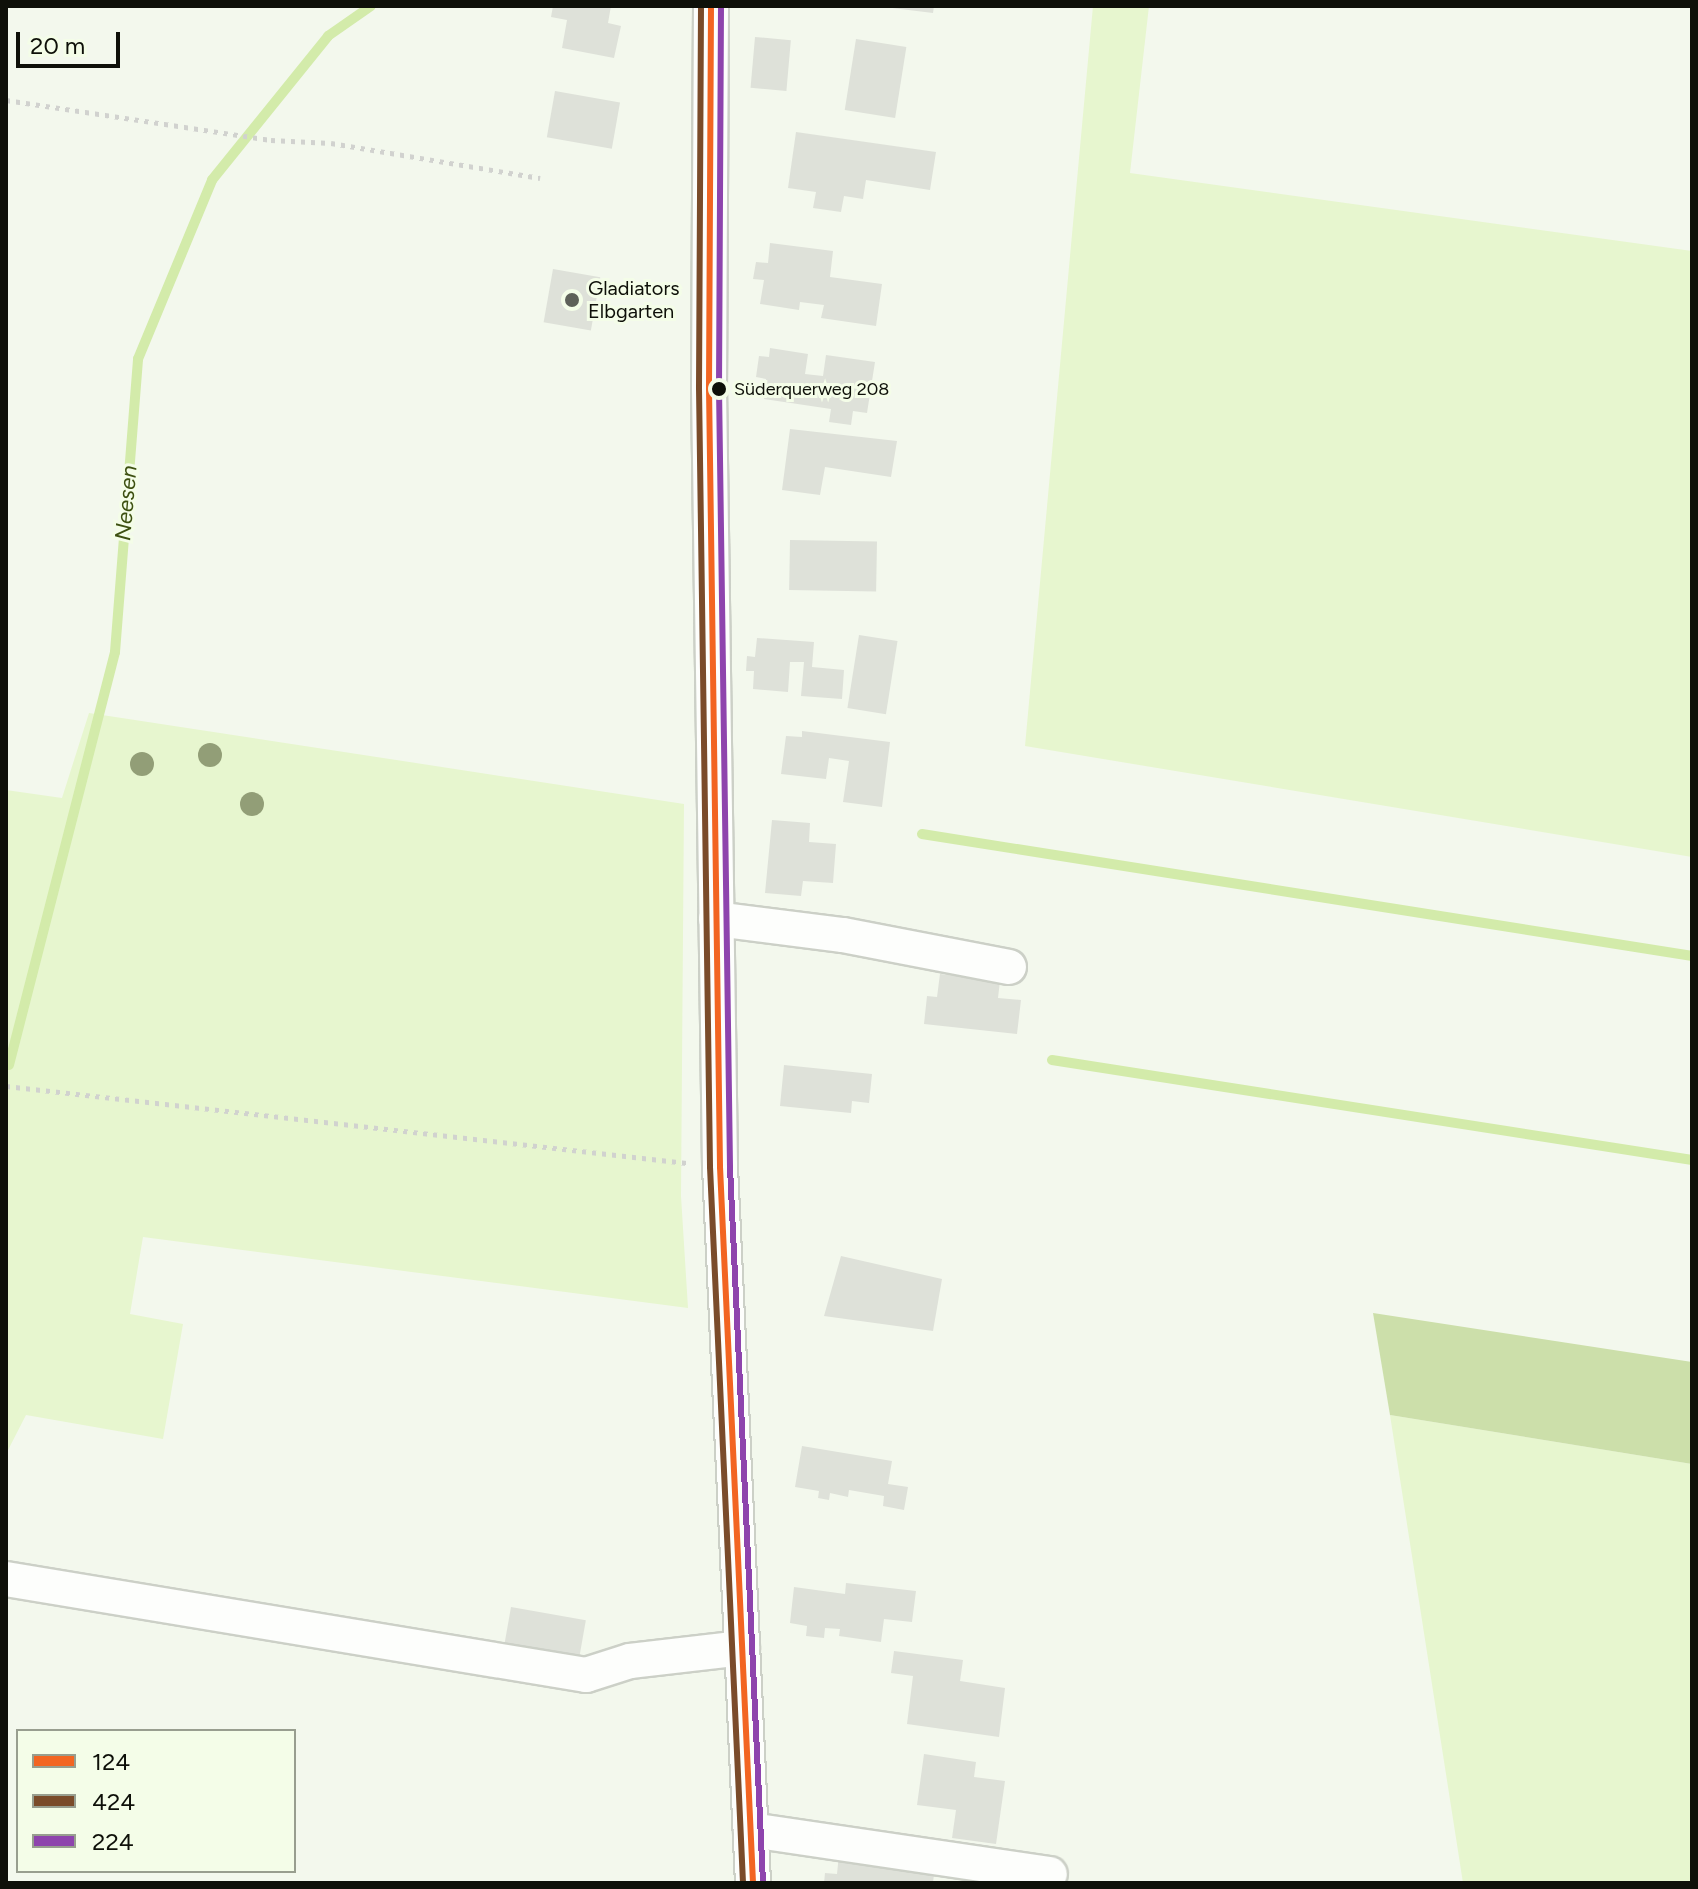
<!DOCTYPE html>
<html>
<head>
<meta charset="utf-8">
<style>
	body { margin:0 }
	#map { position:relative; width:1698px; height:1889px; overflow:hidden; background:#f3f8ed; font-family:Figtree,sans-serif }
	div>[style] { position:absolute }
	.green>* { inset:0; background:#e7f6cf }
	.forest>* { inset:0; background:#ccdfaa }
	.stream>* { height:10px; margin:-5px; padding:0 5px; transform-origin:5px; border-radius:5px; background:#d3ebaa }
	.building>* { inset:0; background:#dee1d9; transform-origin:0 0 }
	.path>* { height:5px; margin-top:-2.5px; transform-origin:0; background:repeating-linear-gradient(90deg,#d1d2cf 0 4px,transparent 0 10px) }
	.roads { filter:drop-shadow(2px 0 #ccd0c7) drop-shadow(-2px 0 #ccd0c7) drop-shadow(0 2px #ccd0c7) drop-shadow(0 -2px #ccd0c7) }
	.minor>* { height:34px; margin:-17px; padding:0 17px; transform-origin:17px; border-radius:17px; background:#fdfefc }
	.bus-1>* { height:6px; margin:-3px; padding:0 3px; transform-origin:3px; border-radius:3px; background:#f26522 }
	.bus-2>* { height:6px; margin:-3px; padding:0 3px; transform-origin:3px; border-radius:3px; background:#7a4b2a }
	.bus-3>* { height:6px; margin:-3px; padding:0 3px; transform-origin:3px; border-radius:3px; background:#8e44ad }
	.trees>* { width:24px; height:24px; margin:-12px; border-radius:50%; background:#929e77 }
	.dots>* { width:22px; height:22px; translate:-50% -50%; box-sizing:border-box; border:4px solid #f4fde8; border-radius:50% }
	span { translate:-50% -50%; white-space:nowrap; text-align:center; line-height:1.15; -webkit-text-stroke:6px #f4fde8; paint-order:stroke }
	.bus-label { font-size:18px; color:#0e1009 }
	.left { translate:0 -50%; text-align:left }
	.poi-label { font-size:20px; color:#0e1009 }
	.water-label { font-size:22px; color:#3d5011; font-style:italic }
	.frame { position:absolute; inset:0; border:8px solid #0e1009; pointer-events:none }
	.legend { position:absolute; left:16px; top:1729px; width:280px; height:144px; box-sizing:border-box; background:#f4fde8; border:2px solid #989e8f; margin:0; padding:10px 14px; list-style:none; font-size:24px; color:#0e1009 }
	.legend li { display:flex; align-items:center; gap:16px; height:40px }
	.legend b { width:40px; border:2px solid #989e8f }
	.scale { position:absolute; left:16px; top:32px; width:104px; height:36px; box-sizing:border-box; border:4px solid #0e1009; border-top:0; padding-left:10px; font-size:24px; line-height:28px; white-space:nowrap; color:#0e1009; -webkit-text-stroke:6px #f4fde8; paint-order:stroke }
</style>
</head>
<body>
<div id="map">
	<div class="green">
		<div style="clip-path:polygon(1093px 6px,1149px 6px,1130px 173px,1692px 251px,1692px 857px,1025px 746px)"></div>
		<div style="clip-path:polygon(89px 713px,684px 804px,681px 1196px,688px 1308px,143px 1237px,130px 1314px,183px 1324px,163px 1439px,26px 1415px,6px 1454px,6px 790px,62px 798px)"></div>
		<div style="clip-path:polygon(1390px 1415px,1692px 1464px,1692px 1883px,1463px 1883px)"></div>
	</div>
	<div class="forest">
		<div style="clip-path:polygon(1373px 1313px,1692px 1362px,1692px 1464px,1390px 1415px)"></div>
	</div>
	<div class="stream">
		<div style="left:922px;top:834px;width:780px;rotate:9deg"></div>
		<div style="left:1052px;top:1060px;width:648px;rotate:8.88deg"></div>
		<div style="left:9px;top:1065px;width:426px;rotate:-75.6deg"></div>
		<div style="left:115px;top:652px;width:294px;rotate:-85.5deg"></div>
		<div style="left:138px;top:359px;width:194px;rotate:-67.5deg"></div>
		<div style="left:212px;top:180px;width:185px;rotate:-51.1deg"></div>
		<div style="left:328px;top:36px;width:52px;rotate:-34.9deg"></div>
	</div>
	<div class="building">
		<div style="clip-path:polygon(553px 6px,611px 6px,608px 23px,621px 26px,614px 58px,562px 48px,567px 20px,551px 17px)"></div>
		<div style="clip-path:polygon(876px 6px,934px 6px,933px 13px)"></div>
		<div style="left:755px;top:37px;width:36px;height:51px;rotate:5deg"></div>
		<div style="left:856px;top:39px;width:51px;height:72px;rotate:9deg"></div>
		<div style="left:555px;top:91px;width:66px;height:47px;rotate:10deg"></div>
		<div style="clip-path:polygon(796px 132px,936px 152px,930px 190px,866px 180px,863px 199px,844px 196px,841px 212px,813px 208px,816px 192px,788px 188px)"></div>
		<div style="clip-path:polygon(770px 243px,833px 251px,830px 277px,882px 284px,876px 326px,821px 318px,824px 305px,800px 302px,799px 310px,760px 304px,764px 280px,753px 279px,756px 262px,768px 263px)"></div>
		<div style="left:553px;top:269px;width:48px;height:54px;rotate:10deg"></div>
		<div style="clip-path:polygon(770px 348px,808px 354px,805px 374px,823px 376px,826px 355px,875px 362px,867px 413px,853px 411px,851px 425px,829px 422px,831px 409px,764px 399px,766px 379px,756px 377px,759px 356px,769px 357px)"></div>
		<div style="clip-path:polygon(790px 429px,897px 441px,891px 477px,825px 467px,820px 495px,782px 490px)"></div>
		<div style="left:790px;top:540px;width:87px;height:50px;rotate:1deg"></div>
		<div style="left:859px;top:635px;width:39px;height:74px;rotate:9deg"></div>
		<div style="clip-path:polygon(757px 638px,814px 642px,812px 667px,844px 670px,842px 699px,801px 696px,804px 662px,790px 662px,788px 692px,753px 689px,754px 671px,746px 671px,747px 656px,755px 657px)"></div>
		<div style="clip-path:polygon(802px 731px,890px 742px,882px 807px,843px 802px,849px 761px,829px 758px,826px 779px,781px 774px,786px 736px,802px 737px)"></div>
		<div style="clip-path:polygon(772px 820px,810px 823px,809px 842px,836px 844px,833px 883px,803px 881px,801px 896px,765px 893px)"></div>
		<div style="clip-path:polygon(940px 974px,1000px 981px,998px 998px,1021px 1000px,1017px 1034px,924px 1024px,927px 996px,937px 997px)"></div>
		<div style="clip-path:polygon(784px 1065px,872px 1074px,869px 1103px,852px 1101px,851px 1113px,780px 1106px)"></div>
		<div style="clip-path:polygon(841px 1256px,942px 1279px,933px 1331px,824px 1316px)"></div>
		<div style="clip-path:polygon(802px 1446px,892px 1461px,888px 1484px,908px 1487px,904px 1510px,883px 1506px,884px 1496px,849px 1490px,848px 1497px,830px 1493px,829px 1500px,818px 1498px,819px 1491px,795px 1487px)"></div>
		<div style="clip-path:polygon(846px 1583px,916px 1591px,912px 1622px,884px 1619px,881px 1642px,839px 1636px,840px 1629px,825px 1628px,824px 1638px,806px 1636px,807px 1626px,790px 1623px,794px 1587px,845px 1594px)"></div>
		<div style="left:511px;top:1607px;width:76px;height:47px;rotate:10deg"></div>
		<div style="clip-path:polygon(894px 1651px,963px 1660px,960px 1681px,1005px 1688px,999px 1737px,907px 1724px,913px 1676px,891px 1673px)"></div>
		<div style="clip-path:polygon(924px 1754px,976px 1762px,974px 1777px,1005px 1781px,996px 1844px,952px 1838px,956px 1810px,917px 1805px)"></div>
		<div style="clip-path:polygon(839px 1854px,935px 1865px,933px 1883px,824px 1883px,825px 1873px,837px 1874px)"></div>
	</div>
	<div class="path">
		<div style="left:6px;top:100px;width:268px;rotate:8.6deg"></div>
		<div style="left:271px;top:140px;width:60px;rotate:2.9deg"></div>
		<div style="left:331px;top:143px;width:212px;rotate:9.5deg"></div>
		<div style="left:6px;top:1086px;width:685px;rotate:6.45deg"></div>
	</div>
	<div class="roads">
		<div class="minor">
			<div style="left:711px;top:6px;width:382px;rotate:90.3deg"></div>
			<div style="left:709px;top:388px;width:779px;rotate:89.19deg"></div>
			<div style="left:720px;top:1167px;width:717px;rotate:87.36deg"></div>
			<div style="left:716px;top:919px;width:128px;rotate:7.2deg"></div>
			<div style="left:843px;top:935px;width:169px;rotate:10.9deg"></div>
			<div style="left:6px;top:1579px;width:588px;rotate:9.4deg"></div>
			<div style="left:586px;top:1675px;width:46px;rotate:-17.7deg"></div>
			<div style="left:630px;top:1661px;width:113px;rotate:-6.6deg"></div>
			<div style="left:751px;top:1830px;width:302px;rotate:8.4deg"></div>
		</div>
	</div>
	<div class="bus-1">
		<div style="left:711px;top:6px;width:382px;rotate:90.3deg"></div>
		<div style="left:709px;top:388px;width:779px;rotate:89.19deg"></div>
		<div style="left:720px;top:1167px;width:717px;rotate:87.36deg"></div>
	</div>
	<div class="bus-2">
		<div style="left:701px;top:6px;width:382px;rotate:90.3deg"></div>
		<div style="left:699px;top:388px;width:779px;rotate:89.19deg"></div>
		<div style="left:710px;top:1167px;width:717px;rotate:87.36deg"></div>
	</div>
	<div class="bus-3">
		<div style="left:721px;top:6px;width:382px;rotate:90.3deg"></div>
		<div style="left:719px;top:388px;width:779px;rotate:89.19deg"></div>
		<div style="left:730px;top:1167px;width:717px;rotate:87.36deg"></div>
	</div>
	<div class="trees">
		<div style="left:210px;top:755px"></div>
		<div style="left:142px;top:764px"></div>
		<div style="left:252px;top:804px"></div>
	</div>
	<div class="dots">
		<div style="left:572px;top:300px;background:#5e6159"></div>
		<div style="left:719px;top:389px;background:#0e1009"></div>
	</div>
	<div class="bus-label">
		<span class="left" style="left:734px;top:389px">Süderquerweg 208</span>
	</div>
	<div class="poi-label">
		<span class="left" style="left:588px;top:300px">Gladiators<br>Elbgarten</span>
	</div>
	<div class="water-label">
		<span style="left:126px;top:503px;rotate:-85deg">Neesen</span>
	</div>
	<div class="frame"></div>
	<ul class="legend">
	<li><b style="height:10px;background:#f26522"></b>124</li>
	<li><b style="height:10px;background:#7a4b2a"></b>424</li>
	<li><b style="height:10px;background:#8e44ad"></b>224</li>
	</ul>
	<div class="scale">20 m</div>
</div>
</body>
</html>
